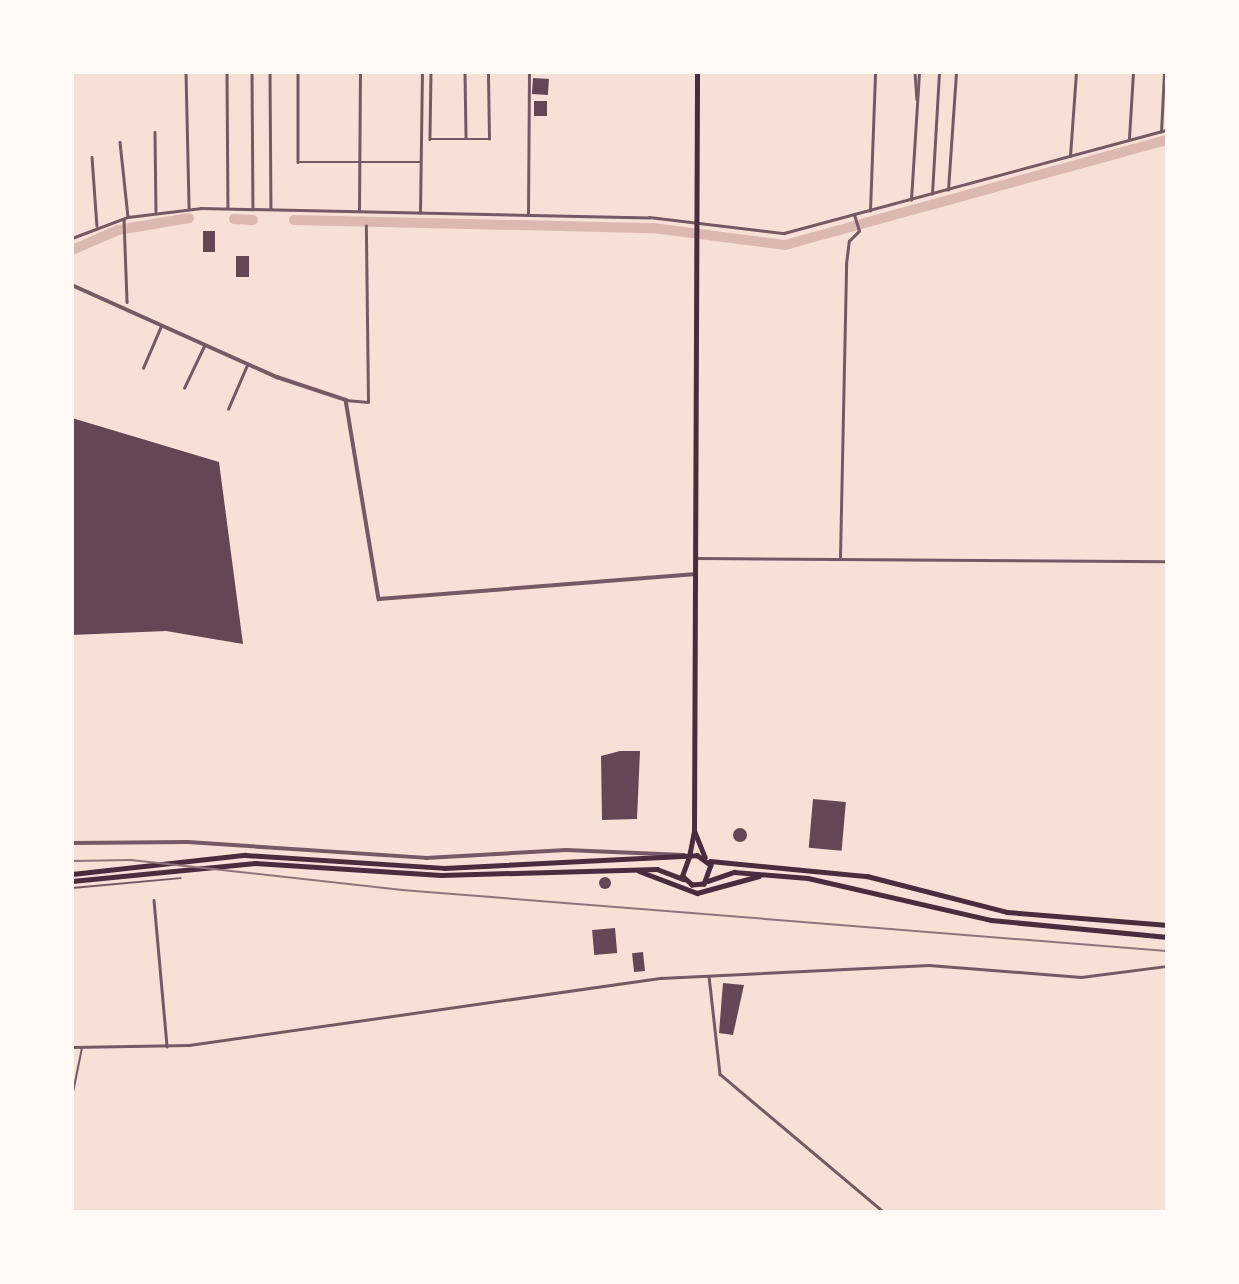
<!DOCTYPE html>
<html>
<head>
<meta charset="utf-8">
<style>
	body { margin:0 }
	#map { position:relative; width:1239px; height:1284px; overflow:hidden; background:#f7e1d7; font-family:Signika,sans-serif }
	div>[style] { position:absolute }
	.river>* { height:10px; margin:-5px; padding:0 5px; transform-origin:5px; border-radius:5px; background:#dcb8b0 }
	.building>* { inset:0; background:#644757; transform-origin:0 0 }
	.round { border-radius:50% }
	.service>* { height:2px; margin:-1px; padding:0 1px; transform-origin:1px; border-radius:1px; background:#755966 }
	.minor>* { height:2.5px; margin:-1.25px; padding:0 1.25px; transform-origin:1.25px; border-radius:1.25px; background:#755966 }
	.tertiary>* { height:3.5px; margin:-1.75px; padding:0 1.75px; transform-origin:1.75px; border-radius:1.75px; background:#755966 }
	.secondary>* { height:4.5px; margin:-2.25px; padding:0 2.25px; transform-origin:2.25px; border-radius:2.25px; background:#4a2c40 }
	.primary>* { height:4.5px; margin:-2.25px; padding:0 2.25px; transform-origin:2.25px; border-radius:2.25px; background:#4a2c40 }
	.rail>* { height:2px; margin:-1px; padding:0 1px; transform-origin:1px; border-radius:1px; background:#8f747c }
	span { translate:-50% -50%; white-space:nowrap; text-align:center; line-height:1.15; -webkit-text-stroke:6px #fffaf5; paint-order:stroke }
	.frame { position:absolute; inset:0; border:74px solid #fffaf5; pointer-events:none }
</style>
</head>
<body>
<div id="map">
	<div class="river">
		<div style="left:234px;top:219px;width:19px;rotate:3deg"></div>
		<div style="left:294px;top:220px;width:359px;rotate:1.3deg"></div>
		<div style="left:653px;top:228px;width:133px;rotate:7.3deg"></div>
		<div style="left:785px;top:245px;width:396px;rotate:-15.4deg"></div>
		<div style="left:72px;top:250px;width:50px;rotate:-23.5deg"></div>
		<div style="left:118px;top:230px;width:72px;rotate:-9.6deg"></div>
	</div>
	<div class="building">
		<div style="left:533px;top:78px;width:16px;height:16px;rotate:4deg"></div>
		<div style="left:534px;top:101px;width:13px;height:15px"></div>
		<div style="left:203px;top:231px;width:12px;height:21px"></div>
		<div style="left:236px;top:256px;width:13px;height:21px"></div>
		<div style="clip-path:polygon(72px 418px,219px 462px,243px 644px,166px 631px,72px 635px)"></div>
		<div style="clip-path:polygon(620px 751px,640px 751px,637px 819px,602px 820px,601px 756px)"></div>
		<div style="left:813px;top:799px;width:33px;height:49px;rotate:5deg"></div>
		<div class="round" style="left:733px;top:828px;width:14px;height:14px"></div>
		<div class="round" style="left:599px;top:877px;width:12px;height:12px"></div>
		<div style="left:615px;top:928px;width:25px;height:23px;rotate:85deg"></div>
		<div style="left:643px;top:952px;width:19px;height:11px;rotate:84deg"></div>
		<div style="clip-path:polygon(723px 983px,744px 985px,733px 1035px,719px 1033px)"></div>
	</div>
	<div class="service">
		<div style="left:72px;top:888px;width:109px;rotate:-5.2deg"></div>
		<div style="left:72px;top:1097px;width:50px;rotate:-78.5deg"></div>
	</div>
	<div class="minor">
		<div style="left:186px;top:72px;width:136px;rotate:88.7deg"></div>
		<div style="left:227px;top:72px;width:136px;rotate:89.6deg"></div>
		<div style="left:252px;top:72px;width:137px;rotate:89.6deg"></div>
		<div style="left:270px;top:72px;width:136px;rotate:89.6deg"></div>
		<div style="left:298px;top:72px;width:90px;rotate:90deg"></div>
		<div style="left:298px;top:162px;width:122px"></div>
		<div style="left:431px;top:72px;width:67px;rotate:90.9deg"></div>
		<div style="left:430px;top:139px;width:59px"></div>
		<div style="left:489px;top:139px;width:67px;rotate:-90.9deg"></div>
		<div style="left:465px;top:72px;width:66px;rotate:89.1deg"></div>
		<div style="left:915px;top:72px;width:27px;rotate:86deg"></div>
		<div style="left:155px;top:132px;width:79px;rotate:89.3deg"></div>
		<div style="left:1161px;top:132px;width:60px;rotate:-87.1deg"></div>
		<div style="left:1129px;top:138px;width:66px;rotate:-86.5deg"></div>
		<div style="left:120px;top:142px;width:75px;rotate:83.9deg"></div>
		<div style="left:1070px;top:156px;width:84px;rotate:-85.9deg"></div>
		<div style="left:92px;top:157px;width:69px;rotate:85.9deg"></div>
		<div style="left:948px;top:190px;width:118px;rotate:-86.1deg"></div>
		<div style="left:932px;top:194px;width:122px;rotate:-86.7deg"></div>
		<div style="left:911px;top:200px;width:128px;rotate:-86.4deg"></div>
		<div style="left:359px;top:211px;width:139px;rotate:-89.6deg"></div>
		<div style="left:870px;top:211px;width:139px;rotate:-87.9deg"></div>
		<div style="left:420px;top:213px;width:141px;rotate:-89.2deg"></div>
		<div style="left:528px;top:215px;width:143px;rotate:-89.6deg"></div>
		<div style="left:124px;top:219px;width:83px;rotate:87.9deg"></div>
		<div style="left:72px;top:238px;width:60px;rotate:-20.6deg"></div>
		<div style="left:128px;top:217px;width:74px;rotate:-7deg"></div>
		<div style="left:201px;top:208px;width:448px;rotate:1.2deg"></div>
		<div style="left:649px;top:217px;width:136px;rotate:6.8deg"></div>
		<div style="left:784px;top:233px;width:397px;rotate:-15.1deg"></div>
		<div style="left:143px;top:368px;width:46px;rotate:-66.8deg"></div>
		<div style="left:184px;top:388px;width:47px;rotate:-64.5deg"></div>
		<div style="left:346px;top:400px;width:22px;rotate:5deg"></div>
		<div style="left:368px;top:402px;width:176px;rotate:-90.7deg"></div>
		<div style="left:228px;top:409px;width:48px;rotate:-66.6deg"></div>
		<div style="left:840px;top:557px;width:293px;rotate:-88.8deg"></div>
		<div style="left:846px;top:264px;width:23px;rotate:-83deg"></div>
		<div style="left:849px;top:241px;width:14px;rotate:-45deg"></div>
		<div style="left:859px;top:231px;width:17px;rotate:-107deg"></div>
		<div style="left:696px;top:558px;width:471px;rotate:0.4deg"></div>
		<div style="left:154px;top:900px;width:147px;rotate:84.9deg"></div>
		<div style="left:709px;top:976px;width:99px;rotate:83.6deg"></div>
		<div style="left:720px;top:1074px;width:214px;rotate:40.1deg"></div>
		<div style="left:72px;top:1047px;width:117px;rotate:-1deg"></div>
		<div style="left:189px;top:1045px;width:477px;rotate:-8.1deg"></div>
		<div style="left:661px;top:978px;width:268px;rotate:-2.8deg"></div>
		<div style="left:929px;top:965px;width:152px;rotate:4.5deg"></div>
		<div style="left:1081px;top:977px;width:87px;rotate:-7.3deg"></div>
	</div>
	<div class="tertiary">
		<div style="left:72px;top:285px;width:225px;rotate:24.2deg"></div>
		<div style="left:277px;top:377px;width:73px;rotate:18.4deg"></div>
		<div style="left:346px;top:400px;width:202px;rotate:80.6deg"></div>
		<div style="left:379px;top:599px;width:318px;rotate:-4.5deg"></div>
		<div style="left:72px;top:843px;width:116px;rotate:-0.5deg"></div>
		<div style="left:188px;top:842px;width:239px;rotate:3.8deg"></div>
		<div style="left:426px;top:858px;width:140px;rotate:-3.3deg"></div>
		<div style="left:566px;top:850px;width:118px;rotate:2.4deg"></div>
	</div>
	<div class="secondary">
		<div style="left:695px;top:832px;width:27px;rotate:68deg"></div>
		<div style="left:689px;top:857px;width:26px;rotate:-79deg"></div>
		<div style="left:694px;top:831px;width:759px;rotate:-89.77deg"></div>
	</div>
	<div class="primary">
		<div style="left:710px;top:861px;width:158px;rotate:5.5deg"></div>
		<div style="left:867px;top:876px;width:145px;rotate:14.4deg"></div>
		<div style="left:1007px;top:912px;width:161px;rotate:4.6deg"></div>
		<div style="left:639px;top:871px;width:62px;rotate:20.8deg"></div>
		<div style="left:697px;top:893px;width:64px;rotate:-15.3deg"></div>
		<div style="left:72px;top:874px;width:174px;rotate:-6.3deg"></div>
		<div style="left:245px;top:855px;width:199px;rotate:3.7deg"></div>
		<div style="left:444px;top:868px;width:253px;rotate:-2.9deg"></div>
		<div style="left:697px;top:855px;width:17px;rotate:36deg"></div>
		<div style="left:711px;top:865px;width:20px;rotate:110deg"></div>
		<div style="left:704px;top:884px;width:12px;rotate:175deg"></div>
		<div style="left:692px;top:885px;width:13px;rotate:-138deg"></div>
		<div style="left:682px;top:876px;width:20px;rotate:-70deg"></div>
		<div style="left:72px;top:881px;width:184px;rotate:-5.6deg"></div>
		<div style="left:255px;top:863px;width:186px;rotate:3.7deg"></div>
		<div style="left:441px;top:875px;width:216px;rotate:-1.6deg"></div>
		<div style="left:657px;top:869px;width:28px;rotate:21deg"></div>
		<div style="left:708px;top:881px;width:28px;rotate:-19deg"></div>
		<div style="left:734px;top:872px;width:74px;rotate:4.6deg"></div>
		<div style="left:808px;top:878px;width:188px;rotate:12.9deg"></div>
		<div style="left:991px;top:920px;width:177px;rotate:5.5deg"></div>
	</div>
	<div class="rail">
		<div style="left:72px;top:861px;width:59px;rotate:-1deg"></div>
		<div style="left:131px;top:860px;width:273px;rotate:6.3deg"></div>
		<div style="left:402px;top:890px;width:767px;rotate:4.56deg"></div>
	</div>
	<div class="frame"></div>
</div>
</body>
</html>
